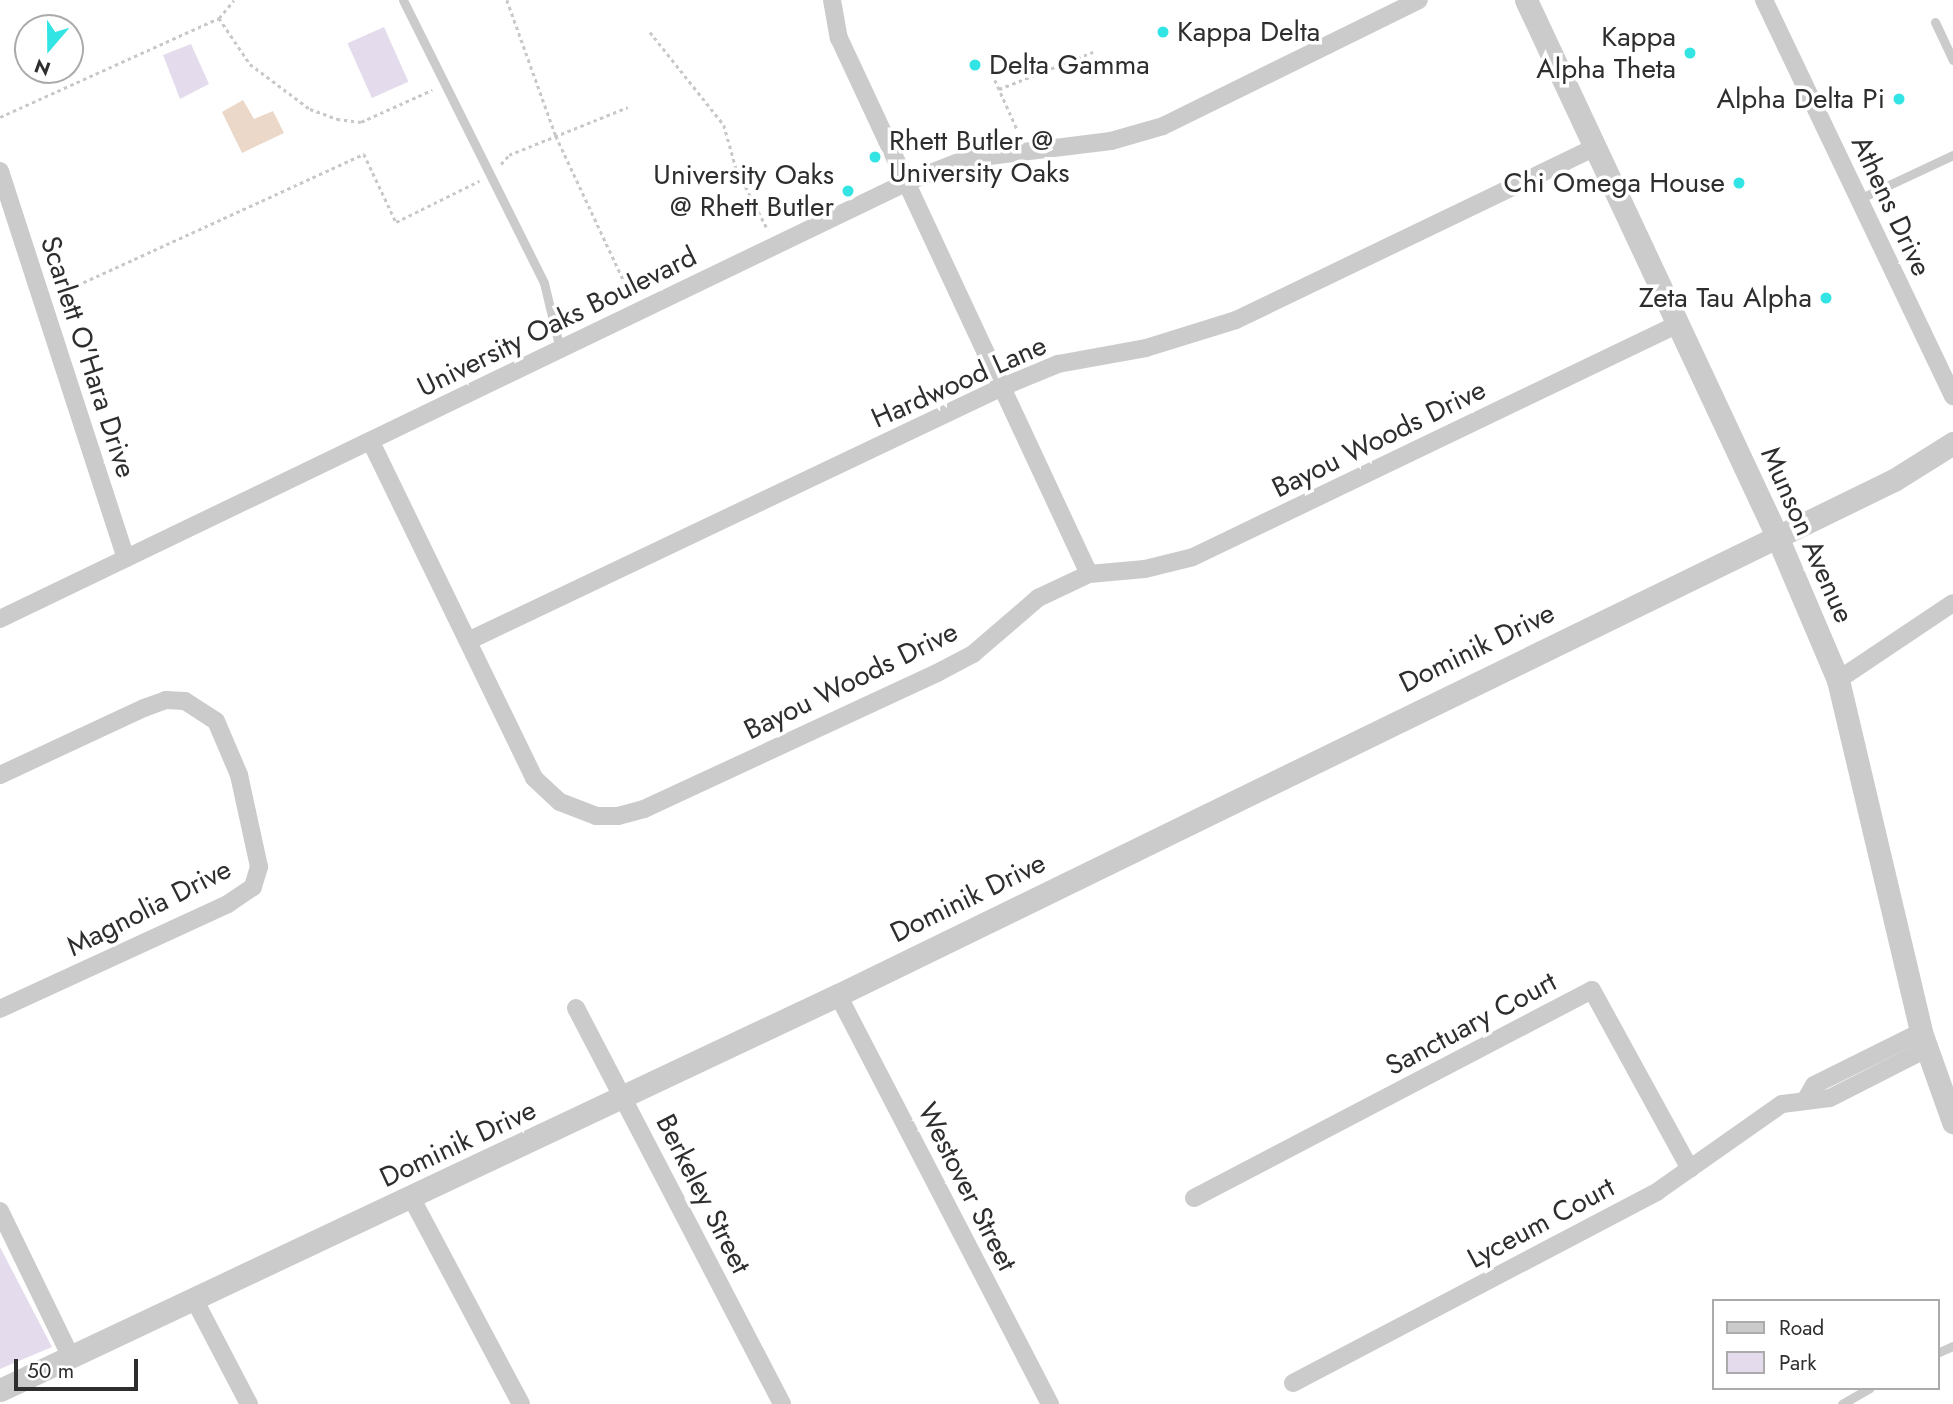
<!DOCTYPE html>
<html>
<head>
<meta charset="utf-8">
<style>
	body { margin:0 }
	#map { position:relative; width:1953px; height:1404px; overflow:hidden; background:#fff; font-family:Jost,sans-serif }
	div>[style] { position:absolute }
	.green>* { inset:0; background:#e4dcec; transform-origin:0 0 }
	.water>* { inset:0; background:#ebd8c8 }
	.path>* { height:2.5px; margin-top:-1.25px; transform-origin:0; background:repeating-linear-gradient(90deg,#c8c8c8 0 3.5px,transparent 0 7px) }
	.service>* { height:9px; margin:-4.5px; padding:0 4.5px; transform-origin:4.5px; border-radius:4.5px; background:#cbcbcb }
	.minor>* { height:18px; margin:-9px; padding:0 9px; transform-origin:9px; border-radius:9px; background:#cbcbcb }
	.tertiary>* { height:23px; margin:-11.5px; padding:0 11.5px; transform-origin:11.5px; border-radius:11.5px; background:#cbcbcb }
	.dots>* { width:19px; height:19px; translate:-50% -50%; box-sizing:border-box; border:4px solid #fff; border-radius:50% }
	span { translate:-50% -50%; white-space:nowrap; text-align:center; line-height:1.15; -webkit-text-stroke:7px #fff; paint-order:stroke }
	.poi-label { font-size:28px; color:#2e2e2e }
	.left { translate:0 -50%; text-align:left }
	.right { translate:-100% -50%; text-align:right }
	.street-label { font-size:28px; color:#2e2e2e }
	.legend { position:absolute; left:1712px; top:1299px; width:228px; height:91px; box-sizing:border-box; background:#fff; border:2px solid #ababab; margin:0; padding:9px 12px; list-style:none; font-size:21px; color:#2e2e2e }
	.legend li { display:flex; align-items:center; gap:14px; height:35px }
	.legend b { width:35px; border:2px solid #ababab }
	.north { position:absolute; left:14px; top:14px; width:70px; height:70px; box-sizing:border-box; background:#fff; border:2px solid #ababab; border-radius:50%; rotate:200deg; font-size:19px; font-weight:700; line-height:28px; text-align:center; color:#2e2e2e }
	.north::after { content:''; display:block; margin:auto; width:24px; height:32px; background:#32e4e3; clip-path:polygon(50% 0,100% 100%,50% 72%,0 100%) }
	.scale { position:absolute; left:14px; top:1359px; width:124px; height:32px; box-sizing:border-box; border:4px solid #2e2e2e; border-top:0; padding-left:9px; font-size:21px; line-height:24px; white-space:nowrap; color:#2e2e2e; -webkit-text-stroke:5px #fff; paint-order:stroke }
</style>
</head>
<body>
<div id="map">
	<div class="green">
		<div style="left:384px;top:27px;width:60px;height:40px;rotate:66deg"></div>
		<div style="clip-path:polygon(191px 44px,209px 84px,180px 99px,163px 55px)"></div>
		<div style="clip-path:polygon(0 1247px,52px 1347px,0 1369px)"></div>
	</div>
	<div class="water">
		<div style="clip-path:polygon(243px 100px,254px 119px,273px 111px,284px 133px,242px 153px,222px 112px)"></div>
	</div>
	<div class="path">
		<div style="left:507px;top:0;width:145px;rotate:70.2deg"></div>
		<div style="left:556px;top:136px;width:177px;rotate:64.9deg"></div>
		<div style="left:219px;top:18px;width:55px;rotate:56deg"></div>
		<div style="left:250px;top:64px;width:75px;rotate:36.9deg"></div>
		<div style="left:310px;top:109px;width:29px;rotate:20deg"></div>
		<div style="left:337px;top:119px;width:24px;rotate:7deg"></div>
		<div style="left:361px;top:122px;width:78px;rotate:-24.3deg"></div>
		<div style="left:650px;top:32px;width:119px;rotate:51.5deg"></div>
		<div style="left:724px;top:125px;width:45px;rotate:74.4deg"></div>
		<div style="left:736px;top:168px;width:70px;rotate:62.7deg"></div>
		<div style="left:995px;top:80px;width:54px;rotate:65.8deg"></div>
		<div style="left:999px;top:89px;width:101px;rotate:-21.5deg"></div>
		<div style="left:0;top:117px;width:240px;rotate:-24.3deg"></div>
		<div style="left:219px;top:18px;width:23px;rotate:-50deg"></div>
		<div style="left:501px;top:164px;width:12px;rotate:-48deg"></div>
		<div style="left:509px;top:155px;width:128px;rotate:-22deg"></div>
		<div style="left:58px;top:294px;width:337px;rotate:-24.6deg"></div>
		<div style="left:364px;top:154px;width:75px;rotate:64.8deg"></div>
		<div style="left:396px;top:222px;width:93px;rotate:-26.3deg"></div>
	</div>
	<div class="service">
		<div style="left:403px;top:0;width:316px;rotate:63.5deg"></div>
		<div style="left:544px;top:283px;width:68px;rotate:76.4deg"></div>
		<div style="left:1935px;top:22px;width:42px;rotate:64.7deg"></div>
		<div style="left:1859px;top:199px;width:104px;rotate:-25.1deg"></div>
		<div style="left:1937px;top:1353px;width:17px;rotate:-24deg"></div>
		<div style="left:1842px;top:1404px;width:32px;rotate:-30deg"></div>
	</div>
	<div class="minor">
		<div style="left:832px;top:0;width:39px;rotate:80deg"></div>
		<div style="left:839px;top:38px;width:591px;rotate:64.99deg"></div>
		<div style="left:1764px;top:0;width:439px;rotate:64.5deg"></div>
		<div style="left:0;top:171px;width:407px;rotate:72deg"></div>
		<div style="left:371px;top:442px;width:373px;rotate:64.1deg"></div>
		<div style="left:534px;top:778px;width:35px;rotate:43deg"></div>
		<div style="left:560px;top:802px;width:39px;rotate:21deg"></div>
		<div style="left:596px;top:816px;width:22px"></div>
		<div style="left:618px;top:816px;width:27px;rotate:-15deg"></div>
		<div style="left:644px;top:809px;width:323px;rotate:-24.9deg"></div>
		<div style="left:937px;top:673px;width:41px;rotate:-27.8deg"></div>
		<div style="left:973px;top:654px;width:86px;rotate:-40.7deg"></div>
		<div style="left:1038px;top:598px;width:56px;rotate:-25.2deg"></div>
		<div style="left:1089px;top:574px;width:56px;rotate:-5.1deg"></div>
		<div style="left:1145px;top:569px;width:49px;rotate:-14deg"></div>
		<div style="left:1193px;top:557px;width:538px;rotate:-25.66deg"></div>
		<div style="left:0;top:619px;width:1005px;rotate:-25.72deg"></div>
		<div style="left:905px;top:183px;width:66px;rotate:-21.5deg"></div>
		<div style="left:966px;top:159px;width:146px;rotate:-7.1deg"></div>
		<div style="left:1111px;top:141px;width:54px;rotate:-16.1deg"></div>
		<div style="left:1163px;top:126px;width:285px;rotate:-26.2deg"></div>
		<div style="left:468px;top:641px;width:589px;rotate:-25.43deg"></div>
		<div style="left:1000px;top:388px;width:63px;rotate:-22.5deg"></div>
		<div style="left:1058px;top:364px;width:89px;rotate:-10.3deg"></div>
		<div style="left:1146px;top:348px;width:94px;rotate:-17.3deg"></div>
		<div style="left:1236px;top:320px;width:397px;rotate:-25.7deg"></div>
		<div style="left:1838px;top:680px;width:138px;rotate:-33.8deg"></div>
		<div style="left:0;top:775px;width:159px;rotate:-25deg"></div>
		<div style="left:144px;top:708px;width:23px;rotate:-20deg"></div>
		<div style="left:166px;top:700px;width:19px;rotate:3deg"></div>
		<div style="left:185px;top:701px;width:37px;rotate:33deg"></div>
		<div style="left:216px;top:721px;width:59px;rotate:66.9deg"></div>
		<div style="left:239px;top:775px;width:94px;rotate:77.7deg"></div>
		<div style="left:259px;top:867px;width:21px;rotate:107deg"></div>
		<div style="left:253px;top:887px;width:30px;rotate:146deg"></div>
		<div style="left:228px;top:904px;width:251px;rotate:155.3deg"></div>
		<div style="left:838px;top:995px;width:461px;rotate:62.6deg"></div>
		<div style="left:576px;top:1008px;width:446px;rotate:62.5deg"></div>
		<div style="left:1806px;top:1099px;width:16px;rotate:-60deg"></div>
		<div style="left:1814px;top:1085px;width:119px;rotate:-26.4deg"></div>
		<div style="left:1194px;top:1198px;width:449px;rotate:-27.6deg"></div>
		<div style="left:1592px;top:990px;width:204px;rotate:61.3deg"></div>
		<div style="left:412px;top:1199px;width:232px;rotate:62deg"></div>
		<div style="left:0;top:1211px;width:162px;rotate:64.1deg"></div>
		<div style="left:194px;top:1299px;width:119px;rotate:62.4deg"></div>
		<div style="left:1293px;top:1383px;width:412px;rotate:-27.7deg"></div>
		<div style="left:1658px;top:1191px;width:151px;rotate:-35.1deg"></div>
		<div style="left:1782px;top:1104px;width:48px;rotate:-7.1deg"></div>
		<div style="left:1830px;top:1098px;width:108px;rotate:-27deg"></div>
	</div>
	<div class="tertiary">
		<div style="left:1526px;top:0;width:590px;rotate:64.91deg"></div>
		<div style="left:1776px;top:534px;width:159px;rotate:67deg"></div>
		<div style="left:1838px;top:680px;width:362px;rotate:76.7deg"></div>
		<div style="left:1921px;top:1032px;width:96px;rotate:70.4deg"></div>
		<div style="left:0;top:1390px;width:926px;rotate:-25.24deg"></div>
		<div style="left:838px;top:995px;width:1175px;rotate:-26deg"></div>
		<div style="left:1894px;top:480px;width:70px;rotate:-32.1deg"></div>
	</div>
	<div class="dots">
		<div style="left:1163px;top:32px;background:#32e4e3"></div>
		<div style="left:1690px;top:53px;background:#32e4e3"></div>
		<div style="left:975px;top:65px;background:#32e4e3"></div>
		<div style="left:1899px;top:99px;background:#32e4e3"></div>
		<div style="left:875px;top:157px;background:#32e4e3"></div>
		<div style="left:1739px;top:183px;background:#32e4e3"></div>
		<div style="left:848px;top:191px;background:#32e4e3"></div>
		<div style="left:1826px;top:298px;background:#32e4e3"></div>
	</div>
	<div class="poi-label">
		<span class="left" style="left:1177px;top:32px">Kappa Delta</span>
		<span class="right" style="left:1676px;top:53px">Kappa<br>Alpha Theta</span>
		<span class="left" style="left:989px;top:65px">Delta Gamma</span>
		<span class="right" style="left:1885px;top:99px">Alpha Delta Pi</span>
		<span class="left" style="left:889px;top:157px">Rhett Butler @<br>University Oaks</span>
		<span class="right" style="left:834px;top:191px">University Oaks<br>@ Rhett Butler</span>
		<span class="right" style="left:1725px;top:183px">Chi Omega House</span>
		<span class="right" style="left:1812px;top:298px">Zeta Tau Alpha</span>
	</div>
	<div class="street-label">
		<span style="left:1891px;top:206px;rotate:65deg">Athens Drive</span>
		<span style="left:557px;top:322px;rotate:-26deg">University Oaks Boulevard</span>
		<span style="left:88px;top:357px;rotate:72deg">Scarlett O'Hara Drive</span>
		<span style="left:959px;top:382px;rotate:-24deg">Hardwood Lane</span>
		<span style="left:1379px;top:439px;rotate:-26deg">Bayou Woods Drive</span>
		<span style="left:1807px;top:535px;rotate:66deg">Munson Avenue</span>
		<span style="left:1477px;top:648px;rotate:-26deg">Dominik Drive</span>
		<span style="left:851px;top:681px;rotate:-26deg">Bayou Woods Drive</span>
		<span style="left:968px;top:898px;rotate:-26deg">Dominik Drive</span>
		<span style="left:149px;top:908px;rotate:-27deg">Magnolia Drive</span>
		<span style="left:1471px;top:1024px;rotate:-28deg">Sanctuary Court</span>
		<span style="left:458px;top:1144px;rotate:-25deg">Dominik Drive</span>
		<span style="left:967px;top:1187px;rotate:63deg">Westover Street</span>
		<span style="left:703px;top:1194px;rotate:63deg">Berkeley Street</span>
		<span style="left:1541px;top:1223px;rotate:-28deg">Lyceum Court</span>
	</div>
	<ul class="legend">
	<li><b style="height:9px;background:#cbcbcb"></b>Road</li>
	<li><b style="height:19px;background:#e4dcec"></b>Park</li>
	</ul>
	<div class="north">N</div>
	<div class="scale">50 m</div>
</div>
</body>
</html>
